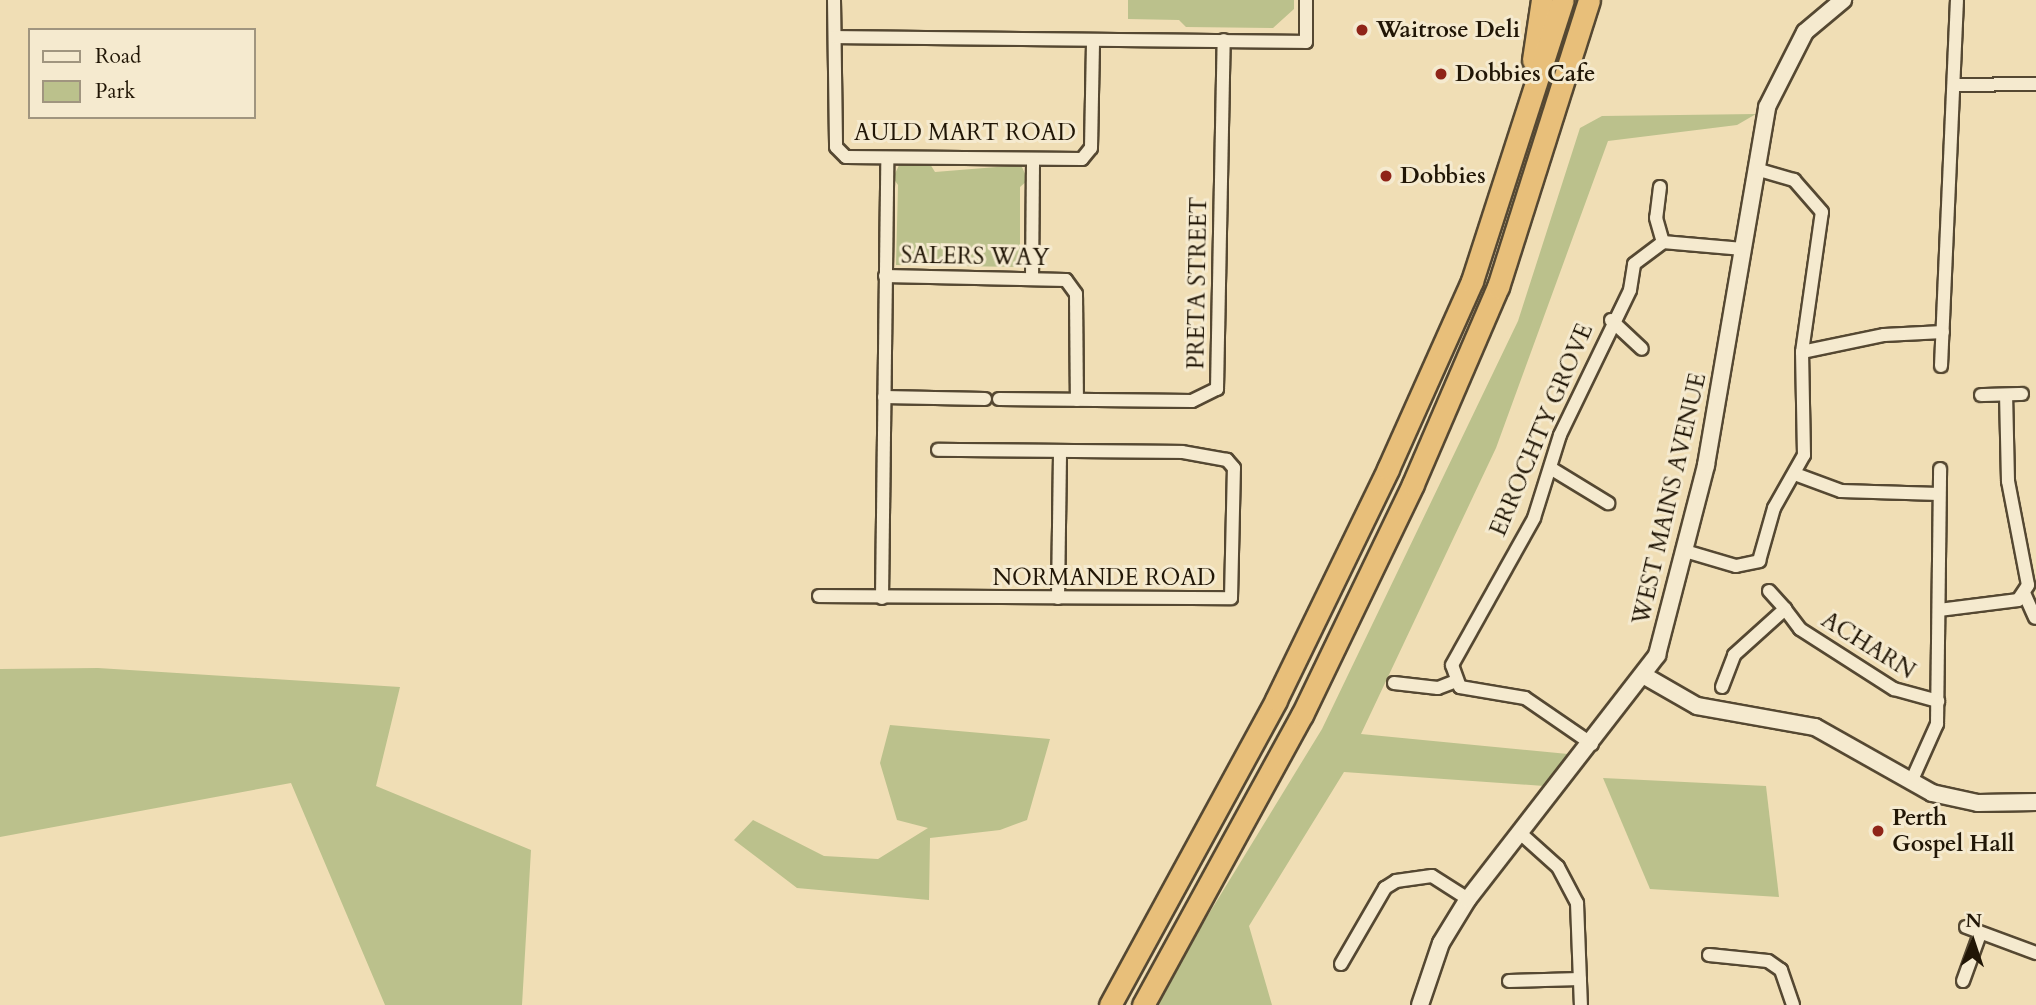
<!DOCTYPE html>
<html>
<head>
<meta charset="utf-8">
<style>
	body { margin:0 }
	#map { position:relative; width:2036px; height:1005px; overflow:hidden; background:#f0deb5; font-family:Cardo,serif }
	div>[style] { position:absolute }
	.green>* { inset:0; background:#bbc18c }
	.roads { filter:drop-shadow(2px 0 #554832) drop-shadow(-2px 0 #554832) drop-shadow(0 2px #554832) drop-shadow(0 -2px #554832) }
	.minor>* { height:12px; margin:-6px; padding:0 6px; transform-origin:6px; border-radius:6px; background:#f5eacf }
	.tertiary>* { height:16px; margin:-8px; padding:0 8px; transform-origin:8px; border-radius:8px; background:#f5eacf }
	.trunk>* { height:21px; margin:-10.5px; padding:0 10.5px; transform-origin:10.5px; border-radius:10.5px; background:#e8bf7a }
	.dots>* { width:19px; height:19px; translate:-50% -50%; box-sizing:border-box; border:4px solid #f5eacf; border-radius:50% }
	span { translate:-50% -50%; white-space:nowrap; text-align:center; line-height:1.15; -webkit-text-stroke:6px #f5eacf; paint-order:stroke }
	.poi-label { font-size:23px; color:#211606; font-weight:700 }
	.left { translate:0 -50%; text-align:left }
	.street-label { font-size:23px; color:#211606 }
	.legend { position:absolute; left:28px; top:28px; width:228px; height:91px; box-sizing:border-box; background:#f5eacf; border:2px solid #a0957f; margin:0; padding:9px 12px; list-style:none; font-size:21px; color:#211606 }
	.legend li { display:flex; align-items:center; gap:14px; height:35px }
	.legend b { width:35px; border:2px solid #a0957f }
	.north { position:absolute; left:1938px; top:907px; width:70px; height:70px; -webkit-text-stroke:5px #f5eacf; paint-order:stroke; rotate:2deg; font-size:19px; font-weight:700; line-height:28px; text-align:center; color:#211606 }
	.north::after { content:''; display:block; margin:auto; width:24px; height:32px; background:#211606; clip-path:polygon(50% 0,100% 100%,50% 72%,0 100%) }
</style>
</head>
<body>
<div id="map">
	<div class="green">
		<div style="clip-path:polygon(1128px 0,1294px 0,1294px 9px,1273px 28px,1186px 27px,1179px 20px,1128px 19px)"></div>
		<div style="clip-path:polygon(1756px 114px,1737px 125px,1608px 141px,1496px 448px,1361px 734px,1568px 754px,1544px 786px,1344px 772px,1249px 926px,1272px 1005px,1153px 1005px,1322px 729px,1518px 321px,1580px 128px,1602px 116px)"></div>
		<div style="clip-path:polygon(900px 163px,930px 164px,935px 172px,1021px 165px,1028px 180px,1020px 187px,1020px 267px,896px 265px,898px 185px,893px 178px)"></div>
		<div style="clip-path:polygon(98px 668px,400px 687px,376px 786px,531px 850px,522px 1005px,385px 1005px,291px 783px,0 837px,0 669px)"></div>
		<div style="clip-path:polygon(890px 725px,1050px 739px,1027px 820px,1000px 830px,930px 838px,929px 900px,797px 888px,734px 840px,753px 820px,824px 856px,878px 859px,928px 828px,897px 820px,880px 763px)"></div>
		<div style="clip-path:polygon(1603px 778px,1766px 786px,1779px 897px,1650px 889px)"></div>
	</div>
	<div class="roads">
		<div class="minor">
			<div style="left:834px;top:0;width:147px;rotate:89.2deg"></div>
			<div style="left:836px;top:147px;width:14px;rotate:45deg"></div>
			<div style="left:846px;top:157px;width:236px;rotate:0.5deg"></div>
			<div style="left:1082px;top:159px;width:14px;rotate:-51deg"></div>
			<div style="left:1091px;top:148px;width:108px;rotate:-88.9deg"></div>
			<div style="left:835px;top:37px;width:471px;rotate:0.6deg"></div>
			<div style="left:1306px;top:42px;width:42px;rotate:-90deg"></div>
			<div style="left:1954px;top:85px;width:82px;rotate:-0.7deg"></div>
			<div style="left:1660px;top:187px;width:31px;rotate:97deg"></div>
			<div style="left:1656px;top:218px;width:25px;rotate:74deg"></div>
			<div style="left:885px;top:276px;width:181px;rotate:1.3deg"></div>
			<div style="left:1066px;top:280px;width:17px;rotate:54deg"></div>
			<div style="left:1076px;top:294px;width:106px;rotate:89.5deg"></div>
			<div style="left:1032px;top:279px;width:120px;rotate:-89.5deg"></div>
			<div style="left:1611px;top:320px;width:42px;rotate:43.1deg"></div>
			<div style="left:1802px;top:352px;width:84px;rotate:-11.7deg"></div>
			<div style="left:1884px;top:335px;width:59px;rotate:-2.9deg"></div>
			<div style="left:1941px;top:366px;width:366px;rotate:-87.5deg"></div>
			<div style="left:1981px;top:395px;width:41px;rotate:-1.4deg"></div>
			<div style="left:884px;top:397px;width:101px;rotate:1.1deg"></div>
			<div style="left:999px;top:399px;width:193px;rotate:0.6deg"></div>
			<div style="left:1192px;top:401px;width:28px;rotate:-26deg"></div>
			<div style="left:1217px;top:389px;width:349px;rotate:-88.9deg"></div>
			<div style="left:1552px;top:469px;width:66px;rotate:31.3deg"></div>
			<div style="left:1795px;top:474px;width:49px;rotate:20.3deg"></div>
			<div style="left:1841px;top:491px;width:98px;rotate:1.8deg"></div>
			<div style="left:1685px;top:551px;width:53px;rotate:16.4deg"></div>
			<div style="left:1736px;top:566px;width:24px;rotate:-12deg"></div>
			<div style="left:1759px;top:561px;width:55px;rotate:-74.2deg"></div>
			<div style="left:1774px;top:508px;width:61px;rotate:-60.5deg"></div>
			<div style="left:1804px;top:455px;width:103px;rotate:-91.1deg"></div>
			<div style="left:1802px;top:352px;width:141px;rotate:-81.9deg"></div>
			<div style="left:1822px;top:212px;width:43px;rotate:-131.2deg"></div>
			<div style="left:1794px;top:180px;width:40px;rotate:-164deg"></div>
			<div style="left:1769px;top:591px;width:24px;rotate:48deg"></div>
			<div style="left:2024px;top:593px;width:27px;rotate:66deg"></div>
			<div style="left:819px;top:596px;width:412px;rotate:0.3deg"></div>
			<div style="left:1231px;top:598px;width:130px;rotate:-88.7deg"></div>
			<div style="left:1234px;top:468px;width:11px;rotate:-131deg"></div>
			<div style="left:1227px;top:460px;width:46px;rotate:-169.9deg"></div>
			<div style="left:1182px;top:452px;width:244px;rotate:-179.5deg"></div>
			<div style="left:882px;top:598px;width:440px;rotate:-89.3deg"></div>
			<div style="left:1058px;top:598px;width:145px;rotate:-89.2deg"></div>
			<div style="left:1939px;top:610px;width:80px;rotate:-7.2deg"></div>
			<div style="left:2018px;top:600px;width:18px;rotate:-56deg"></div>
			<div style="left:2028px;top:585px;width:106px;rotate:-100.9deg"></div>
			<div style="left:2008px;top:481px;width:85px;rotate:-91.3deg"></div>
			<div style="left:1394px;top:683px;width:44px;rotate:6.5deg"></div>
			<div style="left:1438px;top:688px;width:17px;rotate:-21deg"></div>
			<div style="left:1722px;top:687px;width:34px;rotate:-69deg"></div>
			<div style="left:1734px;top:655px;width:69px;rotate:-42deg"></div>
			<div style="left:1785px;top:609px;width:25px;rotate:53deg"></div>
			<div style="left:1800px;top:629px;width:112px;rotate:32.6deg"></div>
			<div style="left:1894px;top:689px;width:46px;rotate:15.3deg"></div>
			<div style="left:1592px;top:744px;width:81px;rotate:-145.5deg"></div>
			<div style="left:1525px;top:698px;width:66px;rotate:-170.4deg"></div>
			<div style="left:1460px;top:687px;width:23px;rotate:-110deg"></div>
			<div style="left:1452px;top:665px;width:168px;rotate:-60.8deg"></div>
			<div style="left:1534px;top:518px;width:87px;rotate:-72.6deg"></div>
			<div style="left:1560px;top:435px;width:161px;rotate:-64.2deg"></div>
			<div style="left:1630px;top:290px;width:26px;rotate:-81deg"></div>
			<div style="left:1634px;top:264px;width:36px;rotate:-37deg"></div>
			<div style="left:1663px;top:242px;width:80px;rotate:5deg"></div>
			<div style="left:1911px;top:782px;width:64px;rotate:-65.9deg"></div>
			<div style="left:1937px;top:724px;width:255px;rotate:-89.3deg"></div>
			<div style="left:1519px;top:832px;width:52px;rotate:41.9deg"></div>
			<div style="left:1558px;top:867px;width:41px;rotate:62.2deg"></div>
			<div style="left:1577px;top:903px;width:102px;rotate:87.8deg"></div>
			<div style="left:1966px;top:927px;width:75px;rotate:20.4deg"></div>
			<div style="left:1709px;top:955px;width:59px;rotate:5.8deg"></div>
			<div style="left:1768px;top:961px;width:16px;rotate:35deg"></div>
			<div style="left:1781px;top:970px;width:37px;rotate:71deg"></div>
			<div style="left:1341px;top:964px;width:88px;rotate:-59.9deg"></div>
			<div style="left:1385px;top:888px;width:13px;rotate:-32deg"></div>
			<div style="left:1396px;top:881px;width:36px;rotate:-8deg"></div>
			<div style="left:1432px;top:876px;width:43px;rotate:32.6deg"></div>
			<div style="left:1509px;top:981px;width:71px;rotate:-1.6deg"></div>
			<div style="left:1963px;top:981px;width:50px;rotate:-70.1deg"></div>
		</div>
		<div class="tertiary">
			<div style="left:1643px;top:675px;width:62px;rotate:29.9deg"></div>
			<div style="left:1697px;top:706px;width:120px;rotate:10.1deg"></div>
			<div style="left:1815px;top:727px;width:134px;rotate:29.4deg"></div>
			<div style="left:1932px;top:793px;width:47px;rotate:12.3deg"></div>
			<div style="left:1978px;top:803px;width:58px;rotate:-1deg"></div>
			<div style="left:1420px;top:1005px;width:65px;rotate:-71.3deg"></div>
			<div style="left:1441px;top:943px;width:52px;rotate:-58.5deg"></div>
			<div style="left:1468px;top:899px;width:309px;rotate:-52.2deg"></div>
			<div style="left:1657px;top:655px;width:196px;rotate:-75.5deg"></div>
			<div style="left:1706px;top:465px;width:363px;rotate:-80.3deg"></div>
			<div style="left:1767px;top:107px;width:84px;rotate:-63.1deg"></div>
			<div style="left:1805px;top:32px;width:50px;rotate:-40.1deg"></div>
		</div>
		<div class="trunk">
			<div style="left:1533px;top:60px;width:61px;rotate:-81.5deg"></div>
			<div style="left:1110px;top:1005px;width:347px;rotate:-61.4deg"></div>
			<div style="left:1276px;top:700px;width:257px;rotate:-64.1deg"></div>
			<div style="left:1388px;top:469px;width:206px;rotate:-65.9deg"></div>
			<div style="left:1472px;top:281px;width:295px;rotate:-72.1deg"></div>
			<div style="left:1143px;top:1005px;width:331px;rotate:-61.3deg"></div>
			<div style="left:1302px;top:715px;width:256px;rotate:-64.3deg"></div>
			<div style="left:1413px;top:484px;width:215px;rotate:-66.7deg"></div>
			<div style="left:1498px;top:287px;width:301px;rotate:-72.4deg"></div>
		</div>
	</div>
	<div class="dots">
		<div style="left:1362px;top:30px;background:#8f2418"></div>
		<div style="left:1441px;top:74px;background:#8f2418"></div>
		<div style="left:1386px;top:176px;background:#8f2418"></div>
		<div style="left:1878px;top:831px;background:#8f2418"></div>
	</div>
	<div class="poi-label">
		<span class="left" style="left:1376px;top:30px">Waitrose Deli</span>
		<span class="left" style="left:1455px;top:74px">Dobbies Cafe</span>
		<span class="left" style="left:1400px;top:176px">Dobbies</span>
		<span class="left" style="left:1892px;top:831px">Perth<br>Gospel Hall</span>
	</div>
	<div class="street-label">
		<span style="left:965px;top:133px">AULD MART ROAD</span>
		<span style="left:975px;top:257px;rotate:1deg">SALERS WAY</span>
		<span style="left:1198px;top:283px;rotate:-89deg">PRETA STREET</span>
		<span style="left:1542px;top:430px;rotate:-67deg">ERROCHTY GROVE</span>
		<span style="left:1670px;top:499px;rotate:-77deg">WEST MAINS AVENUE</span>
		<span style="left:1104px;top:578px">NORMANDE ROAD</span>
		<span style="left:1868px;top:646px;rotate:32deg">ACHARN</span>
	</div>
	<ul class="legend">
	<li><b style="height:9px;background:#f5eacf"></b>Road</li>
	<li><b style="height:19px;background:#bbc18c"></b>Park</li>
	</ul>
	<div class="north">N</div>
</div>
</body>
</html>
